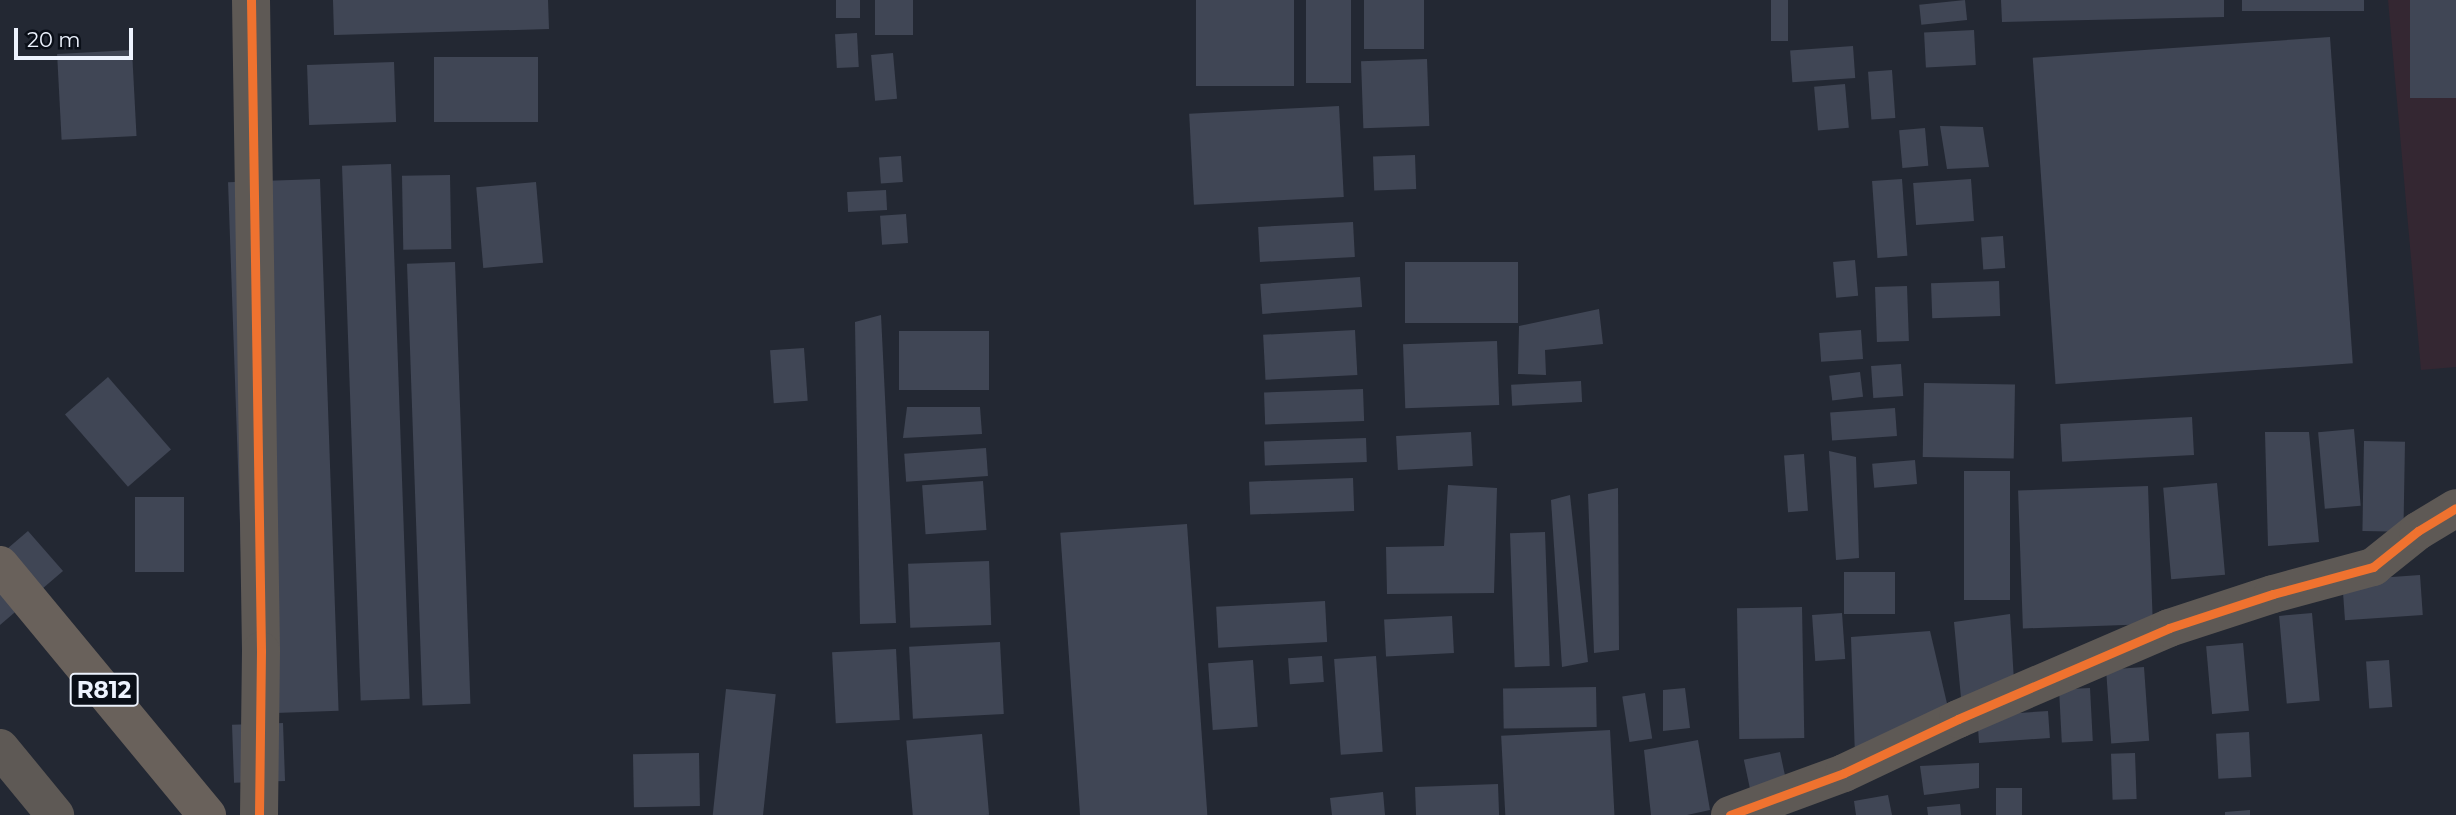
<!DOCTYPE html>
<html>
<head>
<meta charset="utf-8">
<style>
	body { margin:0 }
	#map { position:relative; width:2456px; height:815px; overflow:hidden; background:#232833; font-family:Montserrat,sans-serif }
	div>[style] { position:absolute }
	.industrial>* { inset:0; background:#342732 }
	.building>* { inset:0; background:#404655; transform-origin:0 0 }
	.street>* { height:38px; margin:-19px; padding:0 19px; transform-origin:19px; border-radius:19px; background:#5e5955 }
	.primary>* { height:38px; margin:-19px; padding:0 19px; transform-origin:19px; border-radius:19px; background:#69615b }
	.cycleway>* { height:9px; margin:-4.5px; padding:0 4.5px; transform-origin:4.5px; border-radius:4.5px; background:#ef722f }
	span { translate:-50% -50%; white-space:nowrap; text-align:center; line-height:1.15; -webkit-text-stroke:5px #0a0f18; paint-order:stroke }
	.shield-label span { padding:2px 5px; background:#0a0f18; border:2px solid; border-radius:5px; -webkit-text-stroke-width:0 }
	.shield-label { font-size:23px; color:#edf3fe; font-weight:700 }
	.scale { position:absolute; left:14px; top:28px; width:119px; height:32px; box-sizing:border-box; border:4px solid #edf3fe; border-top:0; padding-left:9px; font-size:21px; line-height:24px; white-space:nowrap; color:#edf3fe; -webkit-text-stroke:5px #0a0f18; paint-order:stroke }
</style>
</head>
<body>
<div id="map">
	<div class="industrial">
		<div style="clip-path:polygon(2388px 0,2456px 0,2456px 367px,2421px 370px)"></div>
	</div>
	<div class="building">
		<div style="clip-path:polygon(333px 0,548px 0,549px 29px,334px 35px)"></div>
		<div style="left:836px;top:0;width:24px;height:18px"></div>
		<div style="left:875px;top:0;width:38px;height:35px"></div>
		<div style="left:1196px;top:0;width:98px;height:86px"></div>
		<div style="left:1306px;top:0;width:45px;height:83px"></div>
		<div style="left:1364px;top:0;width:60px;height:49px"></div>
		<div style="left:1771px;top:0;width:17px;height:41px"></div>
		<div style="left:1965px;top:0;width:20px;height:46px;rotate:84deg"></div>
		<div style="clip-path:polygon(2001px 0,2224px 0,2224px 17px,2002px 22px)"></div>
		<div style="left:2242px;top:0;width:122px;height:11px"></div>
		<div style="left:2410px;top:0;width:46px;height:98px"></div>
		<div style="left:1974px;top:30px;width:35px;height:50px;rotate:87deg"></div>
		<div style="left:857px;top:33px;width:34px;height:22px;rotate:87deg"></div>
		<div style="left:2330px;top:37px;width:327px;height:298px;rotate:86deg"></div>
		<div style="left:1853px;top:46px;width:32px;height:63px;rotate:86deg"></div>
		<div style="left:132px;top:50px;width:86px;height:75px;rotate:87deg"></div>
		<div style="left:893px;top:53px;width:46px;height:22px;rotate:85deg"></div>
		<div style="left:538px;top:57px;width:65px;height:104px;rotate:90deg"></div>
		<div style="left:1427px;top:59px;width:67px;height:66px;rotate:88deg"></div>
		<div style="left:394px;top:62px;width:60px;height:87px;rotate:88deg"></div>
		<div style="left:1892px;top:70px;width:48px;height:24px;rotate:86deg"></div>
		<div style="left:1845px;top:84px;width:44px;height:31px;rotate:85deg"></div>
		<div style="left:1339px;top:106px;width:91px;height:150px;rotate:87deg"></div>
		<div style="clip-path:polygon(1940px 126px,1983px 127px,1989px 167px,1947px 169px)"></div>
		<div style="left:1925px;top:128px;width:38px;height:26px;rotate:85deg"></div>
		<div style="left:1415px;top:155px;width:34px;height:42px;rotate:88deg"></div>
		<div style="left:901px;top:156px;width:26px;height:22px;rotate:86deg"></div>
		<div style="left:391px;top:164px;width:535px;height:49px;rotate:88deg"></div>
		<div style="left:450px;top:175px;width:74px;height:48px;rotate:89deg"></div>
		<div style="left:320px;top:179px;width:532px;height:92px;rotate:88deg"></div>
		<div style="left:1902px;top:179px;width:77px;height:30px;rotate:86deg"></div>
		<div style="left:1971px;top:179px;width:42px;height:58px;rotate:86deg"></div>
		<div style="left:536px;top:182px;width:81px;height:60px;rotate:85deg"></div>
		<div style="left:886px;top:190px;width:20px;height:39px;rotate:87deg"></div>
		<div style="left:906px;top:214px;width:29px;height:26px;rotate:86deg"></div>
		<div style="left:1353px;top:222px;width:35px;height:95px;rotate:87deg"></div>
		<div style="left:2003px;top:236px;width:32px;height:22px;rotate:86deg"></div>
		<div style="left:1855px;top:260px;width:36px;height:22px;rotate:85deg"></div>
		<div style="left:455px;top:262px;width:442px;height:48px;rotate:88deg"></div>
		<div style="left:1518px;top:262px;width:61px;height:113px;rotate:90deg"></div>
		<div style="left:1360px;top:277px;width:30px;height:100px;rotate:86deg"></div>
		<div style="left:1999px;top:281px;width:35px;height:68px;rotate:88deg"></div>
		<div style="left:1907px;top:286px;width:55px;height:32px;rotate:88deg"></div>
		<div style="clip-path:polygon(1599px 309px,1603px 344px,1545px 350px,1546px 375px,1518px 374px,1519px 326px)"></div>
		<div style="clip-path:polygon(881px 315px,896px 623px,860px 624px,855px 322px)"></div>
		<div style="left:1355px;top:330px;width:45px;height:92px;rotate:87deg"></div>
		<div style="left:1861px;top:330px;width:29px;height:42px;rotate:86deg"></div>
		<div style="left:899px;top:331px;width:90px;height:59px"></div>
		<div style="left:1497px;top:341px;width:64px;height:94px;rotate:88deg"></div>
		<div style="left:804px;top:348px;width:53px;height:34px;rotate:86deg"></div>
		<div style="left:1901px;top:364px;width:32px;height:30px;rotate:86deg"></div>
		<div style="left:1860px;top:372px;width:25px;height:31px;rotate:83deg"></div>
		<div style="left:108px;top:377px;width:96px;height:57px;rotate:49deg"></div>
		<div style="left:1581px;top:381px;width:21px;height:70px;rotate:87deg"></div>
		<div style="left:1924px;top:383px;width:91px;height:74px;rotate:1deg"></div>
		<div style="left:1363px;top:389px;width:32px;height:99px;rotate:88deg"></div>
		<div style="clip-path:polygon(907px 407px,980px 407px,982px 434px,903px 438px)"></div>
		<div style="left:1895px;top:408px;width:28px;height:65px;rotate:86deg"></div>
		<div style="left:2192px;top:417px;width:38px;height:132px;rotate:87deg"></div>
		<div style="left:2354px;top:429px;width:77px;height:36px;rotate:85deg"></div>
		<div style="left:1471px;top:432px;width:34px;height:75px;rotate:87deg"></div>
		<div style="clip-path:polygon(2265px 432px,2309px 432px,2319px 542px,2268px 546px)"></div>
		<div style="left:1366px;top:438px;width:24px;height:102px;rotate:88deg"></div>
		<div style="left:2364px;top:441px;width:41px;height:90px;rotate:1deg"></div>
		<div style="left:986px;top:448px;width:28px;height:82px;rotate:86deg"></div>
		<div style="clip-path:polygon(1829px 451px,1856px 457px,1859px 558px,1836px 560px)"></div>
		<div style="left:1804px;top:454px;width:57px;height:20px;rotate:86deg"></div>
		<div style="left:1915px;top:460px;width:24px;height:43px;rotate:85deg"></div>
		<div style="left:1964px;top:471px;width:46px;height:129px"></div>
		<div style="left:1353px;top:478px;width:33px;height:104px;rotate:88deg"></div>
		<div style="left:983px;top:481px;width:49px;height:61px;rotate:86deg"></div>
		<div style="left:2217px;top:483px;width:92px;height:54px;rotate:85deg"></div>
		<div style="clip-path:polygon(1448px 485px,1497px 488px,1494px 593px,1387px 594px,1386px 547px,1444px 546px)"></div>
		<div style="left:2148px;top:486px;width:138px;height:130px;rotate:88deg"></div>
		<div style="clip-path:polygon(1618px 488px,1619px 650px,1594px 653px,1588px 494px)"></div>
		<div style="clip-path:polygon(1570px 495px,1588px 662px,1562px 667px,1551px 500px)"></div>
		<div style="left:135px;top:497px;width:49px;height:75px"></div>
		<div style="left:1187px;top:524px;width:292px;height:127px;rotate:86deg"></div>
		<div style="clip-path:polygon(28px 531px,63px 571px,0 625px,0 555px)"></div>
		<div style="left:1545px;top:532px;width:134px;height:35px;rotate:88deg"></div>
		<div style="left:989px;top:561px;width:64px;height:81px;rotate:88deg"></div>
		<div style="left:1844px;top:572px;width:51px;height:42px"></div>
		<div style="left:2420px;top:575px;width:40px;height:78px;rotate:86deg"></div>
		<div style="left:1325px;top:601px;width:41px;height:109px;rotate:87deg"></div>
		<div style="left:1802px;top:607px;width:131px;height:65px;rotate:89deg"></div>
		<div style="left:1842px;top:613px;width:46px;height:30px;rotate:86deg"></div>
		<div style="left:2312px;top:613px;width:88px;height:33px;rotate:85deg"></div>
		<div style="clip-path:polygon(2010px 614px,2014px 682px,1961px 698px,1954px 622px)"></div>
		<div style="left:1452px;top:616px;width:37px;height:68px;rotate:87deg"></div>
		<div style="clip-path:polygon(1930px 631px,1949px 712px,1855px 757px,1851px 637px)"></div>
		<div style="left:1000px;top:642px;width:72px;height:91px;rotate:87deg"></div>
		<div style="left:2243px;top:643px;width:68px;height:37px;rotate:85deg"></div>
		<div style="left:896px;top:649px;width:71px;height:64px;rotate:87deg"></div>
		<div style="left:1322px;top:656px;width:26px;height:34px;rotate:86deg"></div>
		<div style="left:1376px;top:656px;width:96px;height:42px;rotate:86deg"></div>
		<div style="left:1253px;top:660px;width:67px;height:45px;rotate:86deg"></div>
		<div style="left:2389px;top:660px;width:47px;height:23px;rotate:86deg"></div>
		<div style="left:2144px;top:667px;width:74px;height:38px;rotate:86deg"></div>
		<div style="left:1596px;top:687px;width:40px;height:93px;rotate:89deg"></div>
		<div style="clip-path:polygon(1685px 688px,1690px 728px,1663px 731px,1663px 690px)"></div>
		<div style="left:2090px;top:688px;width:53px;height:31px;rotate:87deg"></div>
		<div style="left:726px;top:689px;width:50px;height:127px;rotate:6deg"></div>
		<div style="left:1645px;top:693px;width:46px;height:23px;rotate:81deg"></div>
		<div style="left:2048px;top:711px;width:27px;height:71px;rotate:86deg"></div>
		<div style="left:283px;top:723px;width:58px;height:51px;rotate:88deg"></div>
		<div style="left:1610px;top:730px;width:85px;height:109px;rotate:87deg"></div>
		<div style="left:2249px;top:732px;width:45px;height:33px;rotate:87deg"></div>
		<div style="left:982px;top:734px;width:81px;height:76px;rotate:85deg"></div>
		<div style="clip-path:polygon(1698px 740px,1710px 810px,1687px 815px,1651px 815px,1644px 750px)"></div>
		<div style="left:1780px;top:752px;width:30px;height:37px;rotate:78deg"></div>
		<div style="left:699px;top:753px;width:53px;height:66px;rotate:89deg"></div>
		<div style="left:2135px;top:753px;width:46px;height:24px;rotate:88deg"></div>
		<div style="clip-path:polygon(1979px 763px,1979px 788px,1924px 795px,1920px 766px)"></div>
		<div style="left:1498px;top:784px;width:31px;height:83px;rotate:88deg"></div>
		<div style="left:1996px;top:788px;width:26px;height:27px"></div>
		<div style="clip-path:polygon(1383px 792px,1385px 815px,1332px 815px,1330px 798px)"></div>
		<div style="clip-path:polygon(1888px 795px,1892px 815px,1856px 815px,1854px 801px)"></div>
		<div style="clip-path:polygon(1960px 804px,1961px 815px,1928px 815px,1927px 807px)"></div>
		<div style="clip-path:polygon(2250px 810px,2250px 815px,2225px 815px,2225px 812px)"></div>
	</div>
	<div class="street">
		<div style="left:251px;top:0;width:651px;rotate:89.12deg"></div>
		<div style="left:261px;top:651px;width:164px;rotate:90.7deg"></div>
		<div style="left:0;top:748px;width:87px;rotate:50.6deg"></div>
		<div style="left:1730px;top:815px;width:121px;rotate:-20.2deg"></div>
		<div style="left:1844px;top:773px;width:126px;rotate:-25.3deg"></div>
		<div style="left:1958px;top:719px;width:230px;rotate:-23.3deg"></div>
		<div style="left:2169px;top:628px;width:109px;rotate:-18.1deg"></div>
		<div style="left:2273px;top:594px;width:104px;rotate:-15.1deg"></div>
		<div style="left:2373px;top:567px;width:58px;rotate:-38.7deg"></div>
		<div style="left:2418px;top:531px;width:44px;rotate:-31.2deg"></div>
	</div>
	<div class="primary">
		<div style="left:0;top:565px;width:325px;rotate:50.4deg"></div>
	</div>
	<div class="cycleway">
		<div style="left:251px;top:0;width:651px;rotate:89.12deg"></div>
		<div style="left:261px;top:651px;width:164px;rotate:90.7deg"></div>
		<div style="left:1730px;top:815px;width:121px;rotate:-20.2deg"></div>
		<div style="left:1844px;top:773px;width:126px;rotate:-25.3deg"></div>
		<div style="left:1958px;top:719px;width:230px;rotate:-23.3deg"></div>
		<div style="left:2169px;top:628px;width:109px;rotate:-18.1deg"></div>
		<div style="left:2273px;top:594px;width:104px;rotate:-15.1deg"></div>
		<div style="left:2373px;top:567px;width:58px;rotate:-38.7deg"></div>
		<div style="left:2418px;top:531px;width:44px;rotate:-31.2deg"></div>
	</div>
	<div class="shield-label">
		<span style="left:104px;top:690px">R812</span>
	</div>
	<div class="scale">20 m</div>
</div>
</body>
</html>
